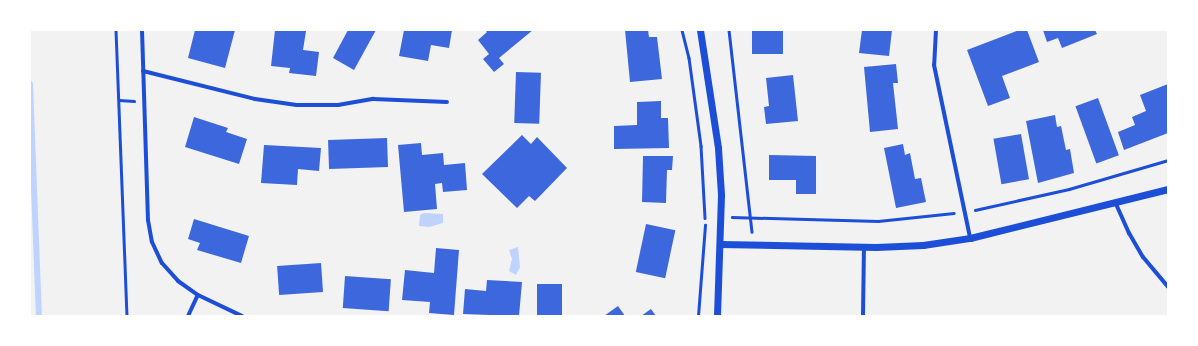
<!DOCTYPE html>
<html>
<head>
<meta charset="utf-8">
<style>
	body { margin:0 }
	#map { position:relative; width:1198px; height:346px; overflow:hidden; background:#f2f2f2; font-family:"Open Sans",sans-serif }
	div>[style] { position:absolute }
	.water>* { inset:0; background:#bfd3fe }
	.stream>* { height:6px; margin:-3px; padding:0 3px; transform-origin:3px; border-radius:3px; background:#bfd3fe }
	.building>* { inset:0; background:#3d67dc; transform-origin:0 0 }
	.path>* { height:2.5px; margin:-1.25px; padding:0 1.25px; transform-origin:1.25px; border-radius:1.25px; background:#1d4ed8 }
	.minor>* { height:4px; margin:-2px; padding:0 2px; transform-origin:2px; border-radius:2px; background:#1d4ed8 }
	.tertiary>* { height:7px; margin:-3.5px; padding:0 3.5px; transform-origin:3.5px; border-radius:3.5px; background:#1d4ed8 }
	span { translate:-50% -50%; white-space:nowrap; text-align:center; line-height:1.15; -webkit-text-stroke:3px #fff; paint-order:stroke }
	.frame { position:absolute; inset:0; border:31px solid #fff; pointer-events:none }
</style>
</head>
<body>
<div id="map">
	<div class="water">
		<div style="clip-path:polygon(424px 213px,443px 214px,443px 223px,429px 227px,419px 226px,420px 215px)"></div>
		<div style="clip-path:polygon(518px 247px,520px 267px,516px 275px,509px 271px,512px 259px,509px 250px)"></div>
	</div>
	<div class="stream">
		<div style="left:30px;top:84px;width:232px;rotate:87.8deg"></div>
	</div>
	<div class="building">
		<div style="clip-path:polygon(195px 30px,235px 30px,225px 68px,188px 58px)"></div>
		<div style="clip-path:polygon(275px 30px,306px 31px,303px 50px,319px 52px,316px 76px,289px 73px,290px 68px,271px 66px)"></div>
		<div style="clip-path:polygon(348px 30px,376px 30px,354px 70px,333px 58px)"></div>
		<div style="clip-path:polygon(404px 30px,452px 30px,449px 48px,431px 45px,428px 61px,399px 56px)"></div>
		<div style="clip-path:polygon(485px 30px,533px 30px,499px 58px,504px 64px,494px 72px,483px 59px,489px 54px,478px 40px,487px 32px)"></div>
		<div style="clip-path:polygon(625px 30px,648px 30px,649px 37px,657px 37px,662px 79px,630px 82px)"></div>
		<div style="left:752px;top:30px;width:31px;height:24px"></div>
		<div style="clip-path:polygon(862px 30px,892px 30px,889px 56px,859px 53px)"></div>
		<div style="clip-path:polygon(1019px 30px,1027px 30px,1039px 62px,1002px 76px,1010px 98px,988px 106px,967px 50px)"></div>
		<div style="clip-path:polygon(1043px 30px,1095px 30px,1097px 34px,1062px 48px,1058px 38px,1047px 42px)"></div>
		<div style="clip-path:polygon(896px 64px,898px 83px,893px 83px,898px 129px,870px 132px,864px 67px)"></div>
		<div style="left:516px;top:72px;width:25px;height:51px;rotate:2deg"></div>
		<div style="clip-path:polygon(793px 75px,798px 121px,766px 124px,764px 107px,769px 106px,766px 78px)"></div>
		<div style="clip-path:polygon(1168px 84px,1168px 133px,1124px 150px,1118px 132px,1135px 125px,1132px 117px,1146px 111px,1140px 95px)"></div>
		<div style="left:1098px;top:98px;width:61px;height:24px;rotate:70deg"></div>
		<div style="clip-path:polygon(661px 101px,661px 118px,668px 118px,669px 148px,614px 149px,614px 126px,637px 125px,637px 102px)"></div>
		<div style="clip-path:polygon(1055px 115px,1057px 127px,1061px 126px,1066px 150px,1070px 149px,1074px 173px,1038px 183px,1026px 121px)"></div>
		<div style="clip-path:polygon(194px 117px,228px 128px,226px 132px,247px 139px,239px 164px,185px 147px)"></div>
		<div style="left:1021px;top:134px;width:46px;height:28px;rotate:80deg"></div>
		<div style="clip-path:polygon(522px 135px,531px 144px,537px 137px,567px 168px,535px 201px,529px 196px,517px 208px,482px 174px)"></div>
		<div style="left:387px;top:138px;width:29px;height:59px;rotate:88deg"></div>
		<div style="clip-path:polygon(421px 143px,422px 155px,443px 153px,444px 165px,465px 163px,467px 190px,443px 192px,442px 183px,435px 184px,437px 209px,404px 212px,398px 145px)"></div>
		<div style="clip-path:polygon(903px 144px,905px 155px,910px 153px,915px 179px,921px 178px,926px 202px,896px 208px,884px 148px)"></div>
		<div style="clip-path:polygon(264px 145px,321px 148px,319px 171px,298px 169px,297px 185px,261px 183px)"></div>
		<div style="clip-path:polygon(769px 155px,816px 156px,816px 194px,796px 194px,796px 180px,769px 180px)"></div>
		<div style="clip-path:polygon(643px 156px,673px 156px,672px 170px,667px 170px,666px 203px,642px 202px)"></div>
		<div style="clip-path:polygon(194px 219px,249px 236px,241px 263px,197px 250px,200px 243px,188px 239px)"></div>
		<div style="left:646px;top:224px;width:30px;height:49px;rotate:12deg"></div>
		<div style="clip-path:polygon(436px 248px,459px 250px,454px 315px,429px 313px,430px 302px,402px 300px,405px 270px,434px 273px)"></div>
		<div style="left:321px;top:263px;width:29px;height:44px;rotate:86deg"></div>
		<div style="left:345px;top:276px;width:46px;height:32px;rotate:4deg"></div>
		<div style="clip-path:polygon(487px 280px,522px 282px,519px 316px,463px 314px,465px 289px,486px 291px)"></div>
		<div style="left:537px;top:284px;width:25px;height:32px"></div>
		<div style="clip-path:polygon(618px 306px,625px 316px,604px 316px)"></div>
		<div style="clip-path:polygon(651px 309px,656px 316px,641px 316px)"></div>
	</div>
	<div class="path">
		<div style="left:116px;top:30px;width:286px;rotate:87.8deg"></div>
		<div style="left:682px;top:30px;width:29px;rotate:76deg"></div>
		<div style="left:689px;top:58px;width:89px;rotate:82.2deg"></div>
		<div style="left:701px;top:146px;width:72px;rotate:86.8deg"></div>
		<div style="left:729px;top:30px;width:203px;rotate:83.5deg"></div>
		<div style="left:119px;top:100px;width:15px;rotate:4deg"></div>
		<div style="left:975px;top:210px;width:96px;rotate:-12.6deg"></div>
		<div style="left:1069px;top:189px;width:103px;rotate:-16.3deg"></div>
		<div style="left:732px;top:217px;width:146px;rotate:1.6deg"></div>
		<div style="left:878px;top:221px;width:76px;rotate:-6deg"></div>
		<div style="left:698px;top:316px;width:91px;rotate:-85.6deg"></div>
	</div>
	<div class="minor">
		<div style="left:142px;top:30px;width:190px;rotate:88.2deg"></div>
		<div style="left:148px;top:220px;width:22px;rotate:80deg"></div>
		<div style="left:152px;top:242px;width:23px;rotate:65deg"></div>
		<div style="left:162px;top:263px;width:24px;rotate:48deg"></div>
		<div style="left:178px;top:281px;width:24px;rotate:35deg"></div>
		<div style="left:198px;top:295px;width:49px;rotate:25.5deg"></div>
		<div style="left:936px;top:30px;width:35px;rotate:93deg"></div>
		<div style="left:934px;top:65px;width:177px;rotate:78.2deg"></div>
		<div style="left:143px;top:71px;width:115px;rotate:14deg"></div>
		<div style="left:255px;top:99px;width:42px;rotate:8.1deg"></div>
		<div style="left:297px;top:105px;width:41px"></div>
		<div style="left:338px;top:105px;width:36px;rotate:-10deg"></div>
		<div style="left:373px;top:99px;width:74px;rotate:2.3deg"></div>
		<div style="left:1116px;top:204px;width:32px;rotate:66deg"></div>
		<div style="left:1129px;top:233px;width:28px;rotate:60deg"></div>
		<div style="left:1143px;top:257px;width:39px;rotate:50deg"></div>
		<div style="left:188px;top:316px;width:23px;rotate:-65deg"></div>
		<div style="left:863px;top:316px;width:69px;rotate:-89.2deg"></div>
	</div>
	<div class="tertiary">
		<div style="left:700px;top:30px;width:119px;rotate:81.3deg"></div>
		<div style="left:718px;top:148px;width:47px;rotate:86.3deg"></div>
		<div style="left:721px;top:195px;width:121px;rotate:91.9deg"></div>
		<div style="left:720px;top:244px;width:156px;rotate:1.1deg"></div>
		<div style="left:876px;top:247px;width:47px;rotate:-2.4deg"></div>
		<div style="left:923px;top:245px;width:48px;rotate:-8.5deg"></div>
		<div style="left:970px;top:238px;width:204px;rotate:-13.9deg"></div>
	</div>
	<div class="frame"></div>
</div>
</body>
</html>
